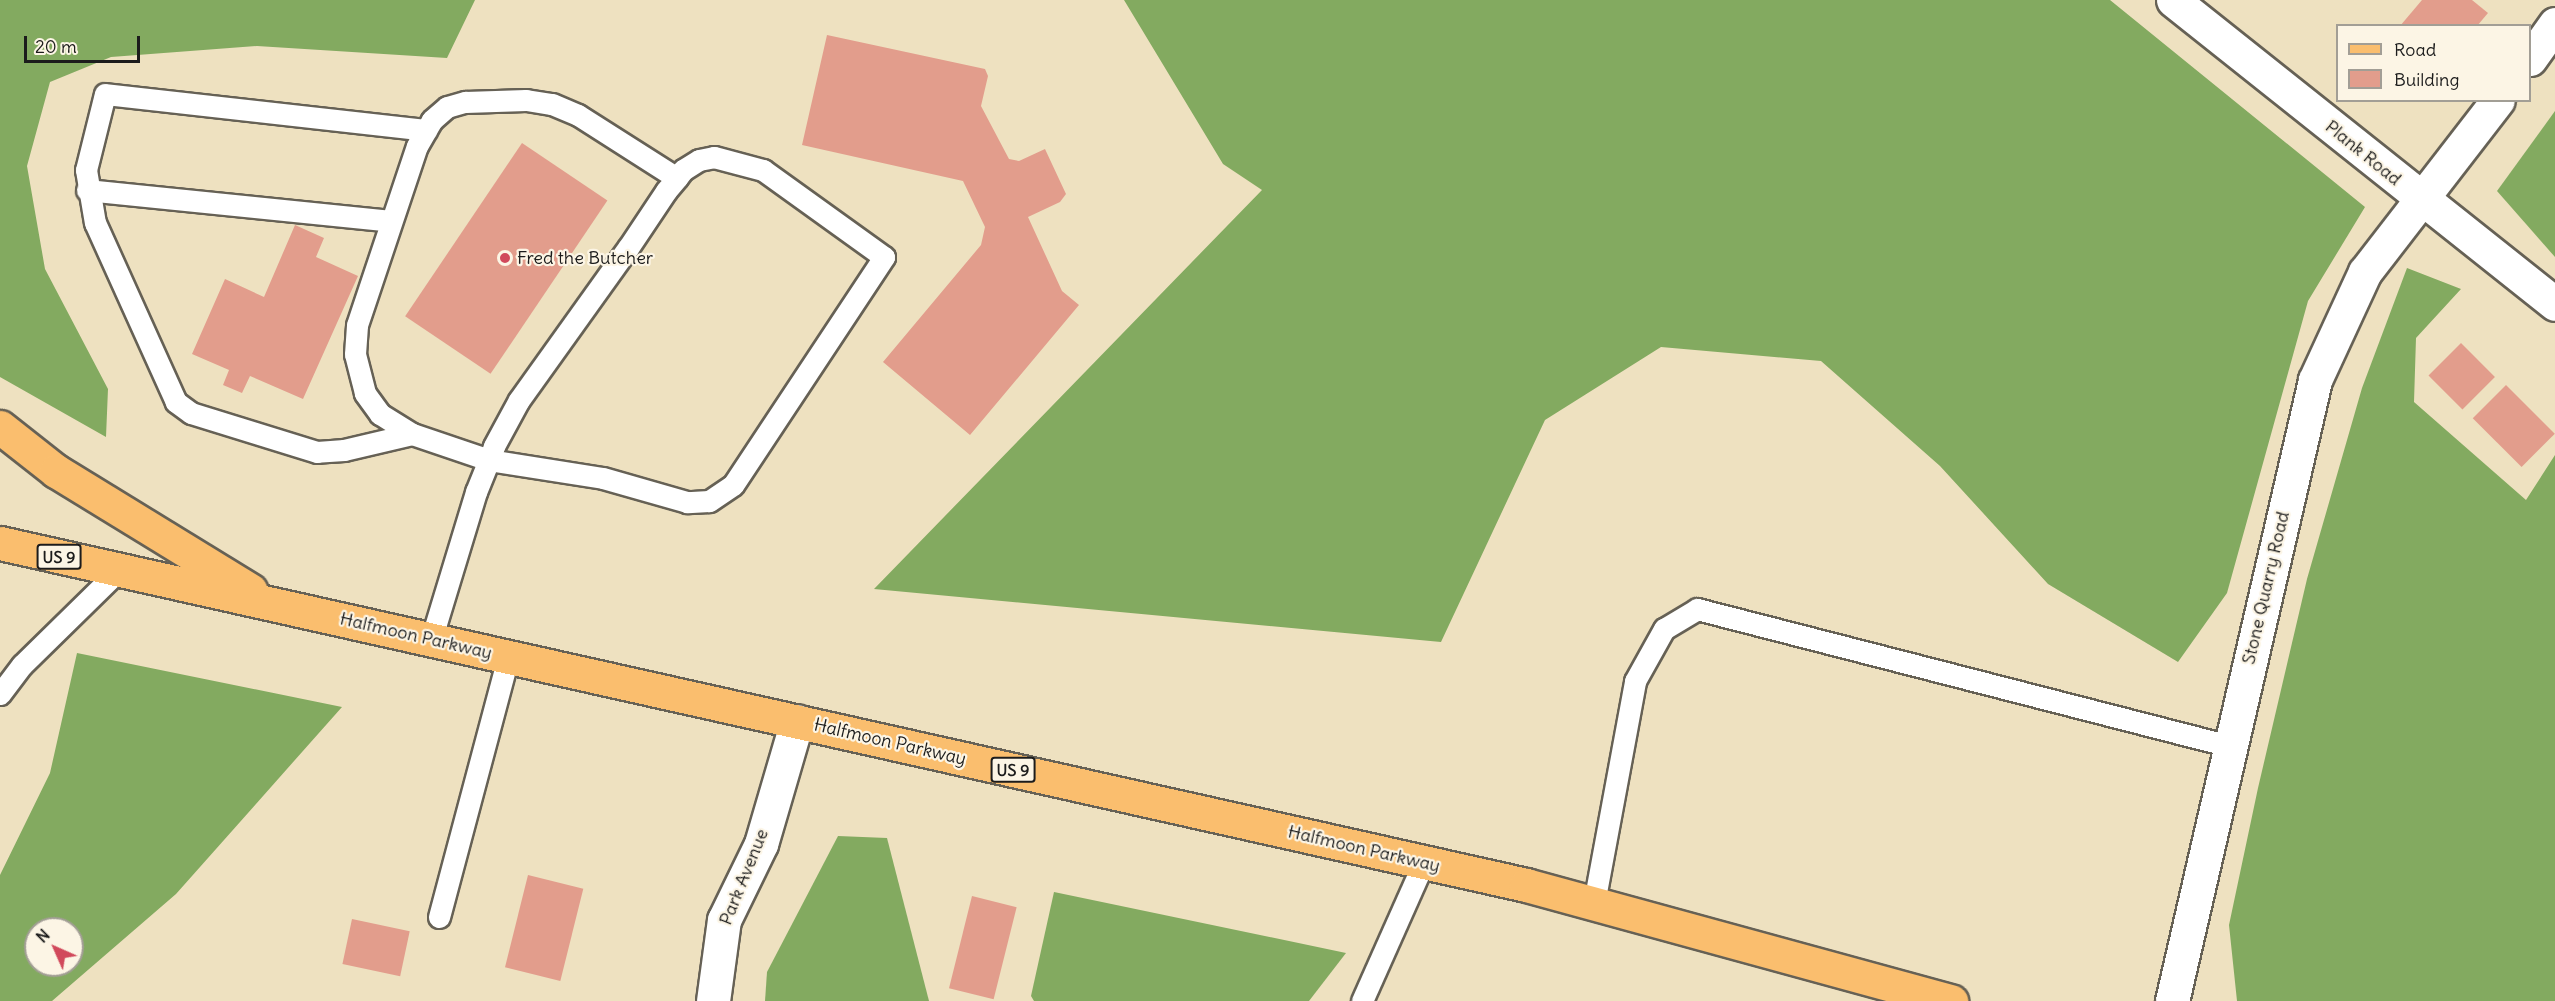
<!DOCTYPE html>
<html>
<head>
<meta charset="utf-8">
<style>
	body { margin:0 }
	#map { position:relative; width:2555px; height:1001px; overflow:hidden; background:#eee1c0; font-family:Delius,sans-serif }
	div>[style] { position:absolute }
	.forest>* { inset:0; background:#83aa60 }
	.building>* { inset:0; background:#e29d8c; transform-origin:0 0 }
	.roads { filter:drop-shadow(2px 0 #666155) drop-shadow(-2px 0 #666155) drop-shadow(0 2px #666155) drop-shadow(0 -2px #666155) }
	.lane>* { height:21px; margin:-10.5px; padding:0 10.5px; transform-origin:10.5px; border-radius:10.5px; background:#fff }
	.street>* { height:33px; margin:-16.5px; padding:0 16.5px; transform-origin:16.5px; border-radius:16.5px; background:#fff }
	.primary>* { height:33px; margin:-16.5px; padding:0 16.5px; transform-origin:16.5px; border-radius:16.5px; background:#fabe6e }
	.dots>* { width:16px; height:16px; translate:-50% -50%; box-sizing:border-box; border:3px solid #fcf5e5; border-radius:50% }
	span { translate:-50% -50%; white-space:nowrap; text-align:center; line-height:1.15; -webkit-text-stroke:4.5px #fcf5e5; paint-order:stroke }
	.shield-label span { padding:2px 4px; background:#fcf5e5; border:2px solid; border-radius:4px; -webkit-text-stroke-width:0 }
	.shield-label { font-size:16px; color:#1c1c1c; font-weight:700 }
	.street-label { font-size:18px; color:#1c1c1c }
	.poi-label { font-size:18px; color:#1c1c1c }
	.left { translate:0 -50%; text-align:left }
	.legend { position:absolute; left:2336px; top:24px; width:195px; height:78px; box-sizing:border-box; background:#fcf5e5; border:2px solid #a29e95; margin:0; padding:8px 10px; list-style:none; font-size:18px; color:#1c1c1c }
	.legend li { display:flex; align-items:center; gap:12px; height:30px }
	.legend b { width:30px; border:2px solid #a29e95 }
	.north { position:absolute; left:24px; top:917px; width:60px; height:60px; box-sizing:border-box; background:#fcf5e5; border:2px solid #a29e95; border-radius:50%; rotate:315deg; font-size:16px; font-weight:700; line-height:24px; text-align:center; color:#1c1c1c }
	.north::after { content:''; display:block; margin:auto; width:21px; height:27px; background:#d1495b; clip-path:polygon(50% 0,100% 100%,50% 72%,0 100%) }
	.scale { position:absolute; left:24px; top:36px; width:116px; height:27px; box-sizing:border-box; border:3px solid #1c1c1c; border-top:0; padding-left:8px; font-size:18px; line-height:21px; white-space:nowrap; color:#1c1c1c; -webkit-text-stroke:4px #fcf5e5; paint-order:stroke }
</style>
</head>
<body>
<div id="map">
	<div class="forest">
		<div style="clip-path:polygon(0 0,475px 0,447px 58px,257px 46px,111px 57px,50px 82px,27px 166px,45px 269px,108px 389px,106px 437px,0 377px)"></div>
		<div style="clip-path:polygon(1124px 0,2110px 0,2365px 207px,2308px 301px,2227px 593px,2178px 662px,2048px 584px,1940px 466px,1821px 361px,1661px 347px,1545px 420px,1441px 642px,874px 589px,1262px 190px,1223px 164px)"></div>
		<div style="clip-path:polygon(2555px 111px,2555px 257px,2497px 191px)"></div>
		<div style="clip-path:polygon(2407px 268px,2461px 289px,2416px 338px,2414px 402px,2526px 500px,2555px 455px,2555px 1001px,2237px 1001px,2229px 925px,2258px 788px,2307px 579px,2362px 388px)"></div>
		<div style="clip-path:polygon(evenodd,77px 653px,342px 707px,176px 894px,52px 1001px,0 1001px,0 875px,50px 773px,77px 653px,36px 929px,72px 929px,72px 965px,36px 965px,36px 929px)"></div>
		<div style="clip-path:polygon(838px 836px,887px 838px,929px 1001px,765px 1001px,767px 972px)"></div>
		<div style="clip-path:polygon(1054px 892px,1346px 953px,1309px 1001px,1034px 1001px,1031px 996px)"></div>
	</div>
	<div class="building">
		<div style="clip-path:polygon(2422px 0,2472px 0,2488px 13px,2477px 26px,2400px 26px)"></div>
		<div style="clip-path:polygon(827px 35px,985px 69px,988px 76px,981px 106px,1009px 159px,1019px 161px,1045px 149px,1066px 194px,1060px 202px,1028px 217px,1062px 291px,1079px 305px,970px 435px,883px 362px,981px 245px,985px 227px,963px 181px,802px 145px)"></div>
		<div style="left:522px;top:143px;width:103px;height:209px;rotate:34deg"></div>
		<div style="clip-path:polygon(295px 225px,324px 238px,316px 257px,358px 276px,303px 399px,250px 376px,242px 393px,223px 385px,229px 370px,192px 354px,225px 279px,264px 297px)"></div>
		<div style="left:2461px;top:343px;width:48px;height:46px;rotate:45deg"></div>
		<div style="left:2506px;top:385px;width:69px;height:47px;rotate:45deg"></div>
		<div style="left:528px;top:875px;width:57px;height:95px;rotate:14deg"></div>
		<div style="left:972px;top:896px;width:46px;height:95px;rotate:14deg"></div>
		<div style="left:352px;top:919px;width:59px;height:46px;rotate:12deg"></div>
	</div>
	<div class="roads">
		<div class="lane">
			<div style="left:87px;top:190px;width:305px;rotate:5.8deg"></div>
			<div style="left:412px;top:434px;width:70px;rotate:166.8deg"></div>
			<div style="left:344px;top:450px;width:27px;rotate:176deg"></div>
			<div style="left:317px;top:452px;width:132px;rotate:-162.8deg"></div>
			<div style="left:191px;top:413px;width:19px;rotate:-144deg"></div>
			<div style="left:176px;top:402px;width:196px;rotate:-114.3deg"></div>
			<div style="left:95px;top:223px;width:54px;rotate:-99.6deg"></div>
			<div style="left:86px;top:170px;width:78px;rotate:-76deg"></div>
			<div style="left:105px;top:94px;width:323px;rotate:6.4deg"></div>
			<div style="left:431px;top:640px;width:155px;rotate:-73.1deg"></div>
			<div style="left:476px;top:492px;width:35px;rotate:-68deg"></div>
			<div style="left:489px;top:460px;width:15px;rotate:-70deg"></div>
			<div style="left:494px;top:446px;width:52px;rotate:-61.5deg"></div>
			<div style="left:519px;top:400px;width:187px;rotate:-54.4deg"></div>
			<div style="left:628px;top:248px;width:69px;rotate:-56.3deg"></div>
			<div style="left:666px;top:191px;width:17px;rotate:-50deg"></div>
			<div style="left:677px;top:178px;width:10px;rotate:-53deg"></div>
			<div style="left:683px;top:170px;width:19px;rotate:-32deg"></div>
			<div style="left:699px;top:160px;width:15px;rotate:-11deg"></div>
			<div style="left:714px;top:157px;width:51px;rotate:14.9deg"></div>
			<div style="left:763px;top:170px;width:149px;rotate:35.7deg"></div>
			<div style="left:884px;top:257px;width:273px;rotate:123.5deg"></div>
			<div style="left:733px;top:485px;width:29px;rotate:146deg"></div>
			<div style="left:709px;top:501px;width:22px;rotate:177deg"></div>
			<div style="left:687px;top:502px;width:87px;rotate:-164.1deg"></div>
			<div style="left:603px;top:478px;width:115px;rotate:-171deg"></div>
			<div style="left:489px;top:460px;width:81px;rotate:-161.3deg"></div>
			<div style="left:412px;top:434px;width:38px;rotate:-148deg"></div>
			<div style="left:380px;top:414px;width:26px;rotate:-126deg"></div>
			<div style="left:365px;top:393px;width:40px;rotate:-104.4deg"></div>
			<div style="left:355px;top:354px;width:29px;rotate:-86deg"></div>
			<div style="left:357px;top:325px;width:189px;rotate:-71.5deg"></div>
			<div style="left:417px;top:146px;width:30px;rotate:-60deg"></div>
			<div style="left:432px;top:120px;width:20px;rotate:-41deg"></div>
			<div style="left:447px;top:107px;width:19px;rotate:-16deg"></div>
			<div style="left:465px;top:102px;width:61px;rotate:-1.9deg"></div>
			<div style="left:526px;top:100px;width:26px;rotate:9deg"></div>
			<div style="left:552px;top:104px;width:28px;rotate:23deg"></div>
			<div style="left:578px;top:115px;width:117px;rotate:32.5deg"></div>
			<div style="left:0;top:694px;width:36px;rotate:-53deg"></div>
			<div style="left:22px;top:665px;width:136px;rotate:-44.4deg"></div>
			<div style="left:1594px;top:903px;width:226px;rotate:-79.5deg"></div>
			<div style="left:1635px;top:681px;width:60px;rotate:-60.9deg"></div>
			<div style="left:1664px;top:629px;width:39px;rotate:-31deg"></div>
			<div style="left:1697px;top:609px;width:550px;rotate:14.42deg"></div>
			<div style="left:439px;top:917px;width:269px;rotate:-75.1deg"></div>
			<div style="left:1362px;top:1001px;width:152px;rotate:-66deg"></div>
		</div>
		<div class="street">
			<div style="left:2173px;top:0;width:488px;rotate:38.5deg"></div>
			<div style="left:2530px;top:59px;width:43px;rotate:-54.5deg"></div>
			<div style="left:713px;top:1001px;width:82px;rotate:-82.3deg"></div>
			<div style="left:724px;top:920px;width:85px;rotate:-64deg"></div>
			<div style="left:761px;top:844px;width:128px;rotate:-73.7deg"></div>
			<div style="left:2172px;top:1001px;width:637px;rotate:-77.03deg"></div>
			<div style="left:2315px;top:380px;width:119px;rotate:-65.2deg"></div>
			<div style="left:2365px;top:272px;width:217px;rotate:-52.3deg"></div>
		</div>
		<div class="primary">
			<div style="left:0;top:427px;width:71px;rotate:38.2deg"></div>
			<div style="left:56px;top:471px;width:228px;rotate:31.5deg"></div>
			<div style="left:0;top:543px;width:1564px;rotate:12.63deg"></div>
			<div style="left:1526px;top:885px;width:441px;rotate:15.3deg"></div>
		</div>
	</div>
	<div class="dots">
		<div style="left:505px;top:258px;background:#d1495b"></div>
	</div>
	<div class="shield-label">
		<span style="left:59px;top:557px">US 9</span>
		<span style="left:1013px;top:770px">US 9</span>
	</div>
	<div class="street-label">
		<span style="left:2363px;top:153px;rotate:39deg">Plank Road</span>
		<span style="left:2266px;top:588px;rotate:-77deg">Stone Quarry Road</span>
		<span style="left:416px;top:636px;rotate:13deg">Halfmoon Parkway</span>
		<span style="left:890px;top:742px;rotate:13deg">Halfmoon Parkway</span>
		<span style="left:1364px;top:849px;rotate:13deg">Halfmoon Parkway</span>
		<span style="left:744px;top:877px;rotate:-68deg">Park Avenue</span>
	</div>
	<div class="poi-label">
		<span class="left" style="left:517px;top:258px">Fred the Butcher</span>
	</div>
	<ul class="legend">
	<li><b style="height:8px;background:#fabe6e"></b>Road</li>
	<li><b style="height:16px;background:#e29d8c"></b>Building</li>
	</ul>
	<div class="north">N</div>
	<div class="scale">20 m</div>
</div>
</body>
</html>
